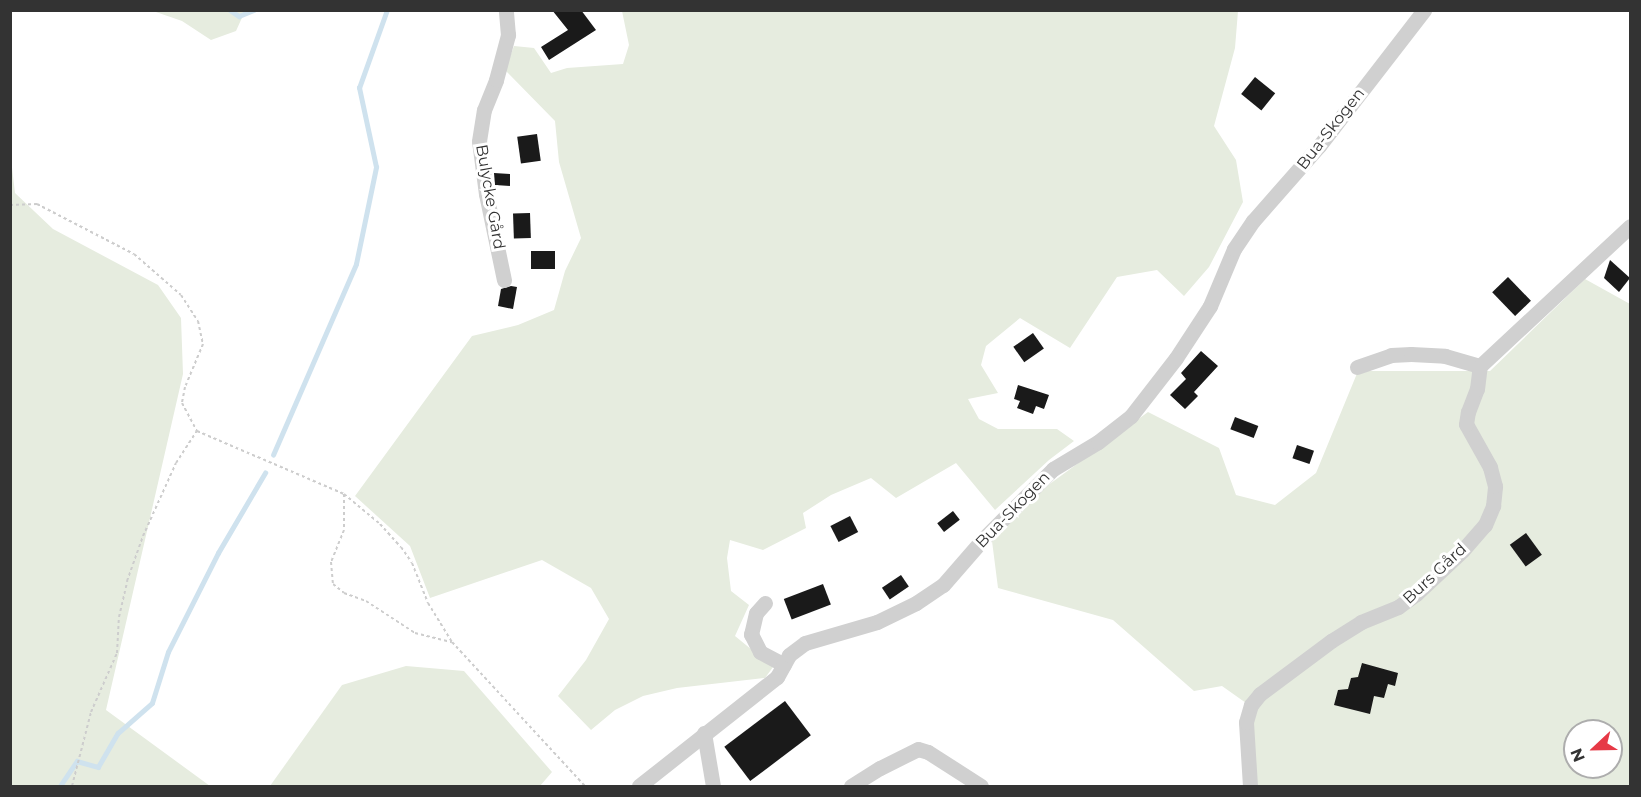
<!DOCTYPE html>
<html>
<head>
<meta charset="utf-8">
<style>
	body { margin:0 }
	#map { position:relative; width:1641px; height:797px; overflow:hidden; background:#fff; font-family:Montserrat,sans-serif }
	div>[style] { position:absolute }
	.green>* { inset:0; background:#e6ecdf }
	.stream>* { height:4.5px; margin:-2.25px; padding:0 2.25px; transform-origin:2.25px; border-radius:2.25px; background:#cfe2ee }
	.building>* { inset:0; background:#1a1a1a; transform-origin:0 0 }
	.path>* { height:2px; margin-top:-1px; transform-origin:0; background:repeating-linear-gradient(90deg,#cdcdcd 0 3px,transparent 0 6px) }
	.minor>* { height:15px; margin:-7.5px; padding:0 7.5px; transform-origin:7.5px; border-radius:7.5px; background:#d0d0d0 }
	span { translate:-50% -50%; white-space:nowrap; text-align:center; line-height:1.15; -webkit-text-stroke:6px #fff; paint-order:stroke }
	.street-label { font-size:16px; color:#333 }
	.frame { position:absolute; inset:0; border:12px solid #333; pointer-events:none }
	.north { position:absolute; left:1563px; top:719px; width:60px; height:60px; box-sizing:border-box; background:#fff; border:2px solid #adadad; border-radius:50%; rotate:248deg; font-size:16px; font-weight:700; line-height:24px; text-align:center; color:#333 }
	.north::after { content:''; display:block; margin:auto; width:21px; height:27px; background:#e63946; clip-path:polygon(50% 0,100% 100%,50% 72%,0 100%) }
</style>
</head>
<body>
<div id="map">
	<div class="green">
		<div style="clip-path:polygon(153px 11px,245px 11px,236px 31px,211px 40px,182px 21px)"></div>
		<div style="clip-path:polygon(622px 11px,1238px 11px,1235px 48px,1214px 126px,1236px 160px,1243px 202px,1209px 267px,1184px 296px,1157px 270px,1117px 277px,1070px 348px,1020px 318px,986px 346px,981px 365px,998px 393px,968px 399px,979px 419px,998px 429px,1057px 429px,1074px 441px,1049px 460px,995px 510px,956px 463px,896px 498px,871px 478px,831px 495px,803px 513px,806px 528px,763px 550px,730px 540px,727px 558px,731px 591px,749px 605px,735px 636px,773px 667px,765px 678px,677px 688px,643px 696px,615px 710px,591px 730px,558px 696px,586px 660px,609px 619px,591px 588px,542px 560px,430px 598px,410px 546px,355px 496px,472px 336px,518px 325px,554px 310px,565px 271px,581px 238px,559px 162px,555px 121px,505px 70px,514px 46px,534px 48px,551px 73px,567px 68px,623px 64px,629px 45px)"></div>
		<div style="clip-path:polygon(11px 159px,15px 193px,53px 229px,158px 285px,181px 318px,183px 374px,106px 710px,210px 786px,11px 786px)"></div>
		<div style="clip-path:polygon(evenodd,1585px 279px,1630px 304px,1630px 786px,1246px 786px,1246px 703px,1222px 686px,1194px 691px,1113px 620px,998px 588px,992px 541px,1032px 497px,1148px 412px,1219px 448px,1236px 495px,1275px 505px,1316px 473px,1358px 371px,1490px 371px,1585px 279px,1575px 731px,1611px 731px,1611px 767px,1575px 767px,1575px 731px)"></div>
		<div style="clip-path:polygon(406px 666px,464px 671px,552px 772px,540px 786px,270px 786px,342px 685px)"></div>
	</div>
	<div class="stream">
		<div style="left:230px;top:10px;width:11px;rotate:34deg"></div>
		<div style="left:239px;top:16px;width:16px;rotate:-22deg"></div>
		<div style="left:273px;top:455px;width:208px;rotate:-66.5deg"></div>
		<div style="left:356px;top:264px;width:99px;rotate:-78.3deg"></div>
		<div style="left:376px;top:167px;width:81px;rotate:-102.1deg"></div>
		<div style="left:359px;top:88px;width:83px;rotate:-70.3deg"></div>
		<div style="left:60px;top:786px;width:30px;rotate:-56deg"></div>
		<div style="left:77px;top:761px;width:22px;rotate:16deg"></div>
		<div style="left:98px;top:767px;width:39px;rotate:-60deg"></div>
		<div style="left:118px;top:733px;width:45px;rotate:-41.4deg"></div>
		<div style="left:152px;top:703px;width:53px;rotate:-72.6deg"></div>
		<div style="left:168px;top:652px;width:111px;rotate:-63.2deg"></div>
		<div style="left:218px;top:553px;width:93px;rotate:-59.6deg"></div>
	</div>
	<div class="building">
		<div style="clip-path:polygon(552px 10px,581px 10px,596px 30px,549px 60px,541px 47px,568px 30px)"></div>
		<div style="left:1255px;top:77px;width:26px;height:22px;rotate:39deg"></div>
		<div style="left:537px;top:134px;width:27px;height:20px;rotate:82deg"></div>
		<div style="clip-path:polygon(494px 173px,510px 174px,510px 186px,495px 185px)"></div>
		<div style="left:530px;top:213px;width:25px;height:17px;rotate:88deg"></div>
		<div style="left:555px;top:251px;width:18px;height:24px;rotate:90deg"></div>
		<div style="clip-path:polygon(1610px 260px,1630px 278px,1619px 292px,1604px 278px)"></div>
		<div style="left:1508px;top:277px;width:33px;height:22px;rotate:46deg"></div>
		<div style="clip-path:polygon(511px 286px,517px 287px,513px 309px,498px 306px,501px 289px)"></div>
		<div style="left:1033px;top:333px;width:19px;height:24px;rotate:55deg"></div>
		<div style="clip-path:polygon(1201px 351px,1218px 366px,1194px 392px,1198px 396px,1185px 409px,1170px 395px,1186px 379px,1181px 373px)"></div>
		<div style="clip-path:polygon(1018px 385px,1049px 395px,1044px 409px,1036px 406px,1033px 414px,1017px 408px,1020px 401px,1014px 399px)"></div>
		<div style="left:1235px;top:417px;width:25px;height:13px;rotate:21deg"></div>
		<div style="left:1297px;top:445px;width:18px;height:14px;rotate:19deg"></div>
		<div style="left:953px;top:511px;width:11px;height:20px;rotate:52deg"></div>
		<div style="left:850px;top:516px;width:18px;height:22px;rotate:63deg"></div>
		<div style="left:1526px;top:533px;width:27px;height:20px;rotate:54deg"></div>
		<div style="left:901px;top:575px;width:14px;height:23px;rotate:56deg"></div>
		<div style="left:823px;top:584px;width:22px;height:42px;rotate:69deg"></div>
		<div style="clip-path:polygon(1362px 663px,1398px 673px,1395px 686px,1388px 684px,1384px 698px,1374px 696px,1370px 714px,1334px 705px,1338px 690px,1348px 689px,1351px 678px,1358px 677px)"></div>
		<div style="left:785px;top:701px;width:43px;height:76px;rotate:53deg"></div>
	</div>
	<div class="path">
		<div style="left:10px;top:205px;width:27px;rotate:-2deg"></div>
		<div style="left:37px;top:204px;width:109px;rotate:27.3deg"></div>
		<div style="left:134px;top:254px;width:62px;rotate:41.1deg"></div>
		<div style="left:181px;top:295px;width:31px;rotate:57deg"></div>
		<div style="left:198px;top:321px;width:24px;rotate:78deg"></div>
		<div style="left:203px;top:344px;width:47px;rotate:112.7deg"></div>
		<div style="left:185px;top:387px;width:16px;rotate:101deg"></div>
		<div style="left:182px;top:403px;width:32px;rotate:62deg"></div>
		<div style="left:197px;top:431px;width:160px;rotate:23.2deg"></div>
		<div style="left:344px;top:494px;width:36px;rotate:90deg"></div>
		<div style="left:344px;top:530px;width:35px;rotate:112deg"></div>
		<div style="left:331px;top:562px;width:22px;rotate:85deg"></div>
		<div style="left:333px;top:584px;width:14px;rotate:39deg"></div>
		<div style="left:344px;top:593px;width:23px;rotate:20deg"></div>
		<div style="left:366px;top:601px;width:59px;rotate:33.1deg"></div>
		<div style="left:415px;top:633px;width:38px;rotate:14deg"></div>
		<div style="left:452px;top:642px;width:196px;rotate:47.3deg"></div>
		<div style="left:344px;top:494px;width:47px;rotate:39.8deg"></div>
		<div style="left:380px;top:524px;width:31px;rotate:48deg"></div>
		<div style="left:401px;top:547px;width:19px;rotate:55deg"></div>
		<div style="left:412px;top:563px;width:43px;rotate:68.2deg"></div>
		<div style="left:428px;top:603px;width:46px;rotate:58.4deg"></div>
		<div style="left:72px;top:786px;width:76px;rotate:-75.6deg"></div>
		<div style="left:91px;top:712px;width:64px;rotate:-66.2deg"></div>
		<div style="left:117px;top:653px;width:36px;rotate:-87deg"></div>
		<div style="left:119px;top:617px;width:37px;rotate:-77deg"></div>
		<div style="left:127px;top:581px;width:48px;rotate:-70.4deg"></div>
		<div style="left:143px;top:536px;width:80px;rotate:-65.7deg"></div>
		<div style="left:176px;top:463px;width:38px;rotate:-57deg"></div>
	</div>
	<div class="minor">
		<div style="left:504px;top:280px;width:88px;rotate:-101.8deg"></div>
		<div style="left:486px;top:194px;width:53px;rotate:-97.5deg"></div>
		<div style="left:479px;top:141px;width:31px;rotate:-81deg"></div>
		<div style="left:484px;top:110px;width:32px;rotate:-68deg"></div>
		<div style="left:496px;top:80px;width:47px;rotate:-75.1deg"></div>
		<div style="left:508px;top:35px;width:25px;rotate:-95deg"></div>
		<div style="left:1357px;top:367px;width:36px;rotate:-19deg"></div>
		<div style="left:1391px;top:355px;width:20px;rotate:-3deg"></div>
		<div style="left:1411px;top:354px;width:34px;rotate:3deg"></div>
		<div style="left:1445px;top:356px;width:36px;rotate:16deg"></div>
		<div style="left:1480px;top:366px;width:205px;rotate:-43deg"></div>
		<div style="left:765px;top:603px;width:13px;rotate:132deg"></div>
		<div style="left:756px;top:613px;width:22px;rotate:103deg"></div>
		<div style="left:751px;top:634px;width:20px;rotate:63deg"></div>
		<div style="left:760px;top:652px;width:27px;rotate:28deg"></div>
		<div style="left:704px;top:733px;width:54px;rotate:80.4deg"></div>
		<div style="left:639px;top:786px;width:176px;rotate:-38.3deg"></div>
		<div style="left:777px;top:677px;width:25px;rotate:-61deg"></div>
		<div style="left:789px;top:655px;width:20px;rotate:-37deg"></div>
		<div style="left:805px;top:643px;width:75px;rotate:-16.3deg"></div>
		<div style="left:877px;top:622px;width:43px;rotate:-26deg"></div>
		<div style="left:916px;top:603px;width:32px;rotate:-34deg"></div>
		<div style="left:943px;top:585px;width:61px;rotate:-49deg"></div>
		<div style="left:983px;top:539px;width:99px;rotate:-45deg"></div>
		<div style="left:1053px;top:469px;width:52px;rotate:-31deg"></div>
		<div style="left:1098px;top:442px;width:42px;rotate:-38.2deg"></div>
		<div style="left:1131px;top:416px;width:73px;rotate:-52.2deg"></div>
		<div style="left:1176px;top:358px;width:62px;rotate:-56.8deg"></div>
		<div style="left:1210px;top:306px;width:62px;rotate:-67.2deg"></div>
		<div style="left:1234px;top:249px;width:34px;rotate:-56deg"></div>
		<div style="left:1253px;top:221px;width:100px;rotate:-48.7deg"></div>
		<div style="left:1319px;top:146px;width:172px;rotate:-52.3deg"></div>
		<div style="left:851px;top:786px;width:34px;rotate:-32deg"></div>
		<div style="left:880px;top:768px;width:42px;rotate:-26.6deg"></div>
		<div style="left:918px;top:749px;width:10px;rotate:17deg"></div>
		<div style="left:928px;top:752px;width:63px;rotate:32.7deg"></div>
		<div style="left:1250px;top:786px;width:64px;rotate:-93.6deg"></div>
		<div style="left:1246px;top:722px;width:18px;rotate:-74deg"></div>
		<div style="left:1251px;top:705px;width:14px;rotate:-51deg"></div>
		<div style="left:1260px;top:694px;width:89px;rotate:-36.7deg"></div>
		<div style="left:1331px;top:641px;width:36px;rotate:-32deg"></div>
		<div style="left:1361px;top:622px;width:40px;rotate:-22deg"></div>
		<div style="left:1398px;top:607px;width:22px;rotate:-36deg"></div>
		<div style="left:1416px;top:594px;width:63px;rotate:-43.1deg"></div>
		<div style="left:1462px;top:551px;width:35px;rotate:-49deg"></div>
		<div style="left:1485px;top:525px;width:21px;rotate:-67deg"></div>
		<div style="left:1493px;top:506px;width:20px;rotate:-84deg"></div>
		<div style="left:1495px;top:486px;width:20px;rotate:-105deg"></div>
		<div style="left:1490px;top:467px;width:49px;rotate:-119.2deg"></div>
		<div style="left:1466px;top:424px;width:12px;rotate:-81deg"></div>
		<div style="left:1468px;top:412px;width:25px;rotate:-69deg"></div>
		<div style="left:1477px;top:389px;width:23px;rotate:-83deg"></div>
	</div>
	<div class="street-label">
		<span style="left:1331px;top:129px;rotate:-52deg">Bua-Skogen</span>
		<span style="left:490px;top:197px;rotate:80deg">Bulycke Gård</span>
		<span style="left:1013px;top:510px;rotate:-46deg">Bua-Skogen</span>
		<span style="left:1435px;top:574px;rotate:-43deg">Burs Gård</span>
	</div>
	<div class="frame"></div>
	<div class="north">N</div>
</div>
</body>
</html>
